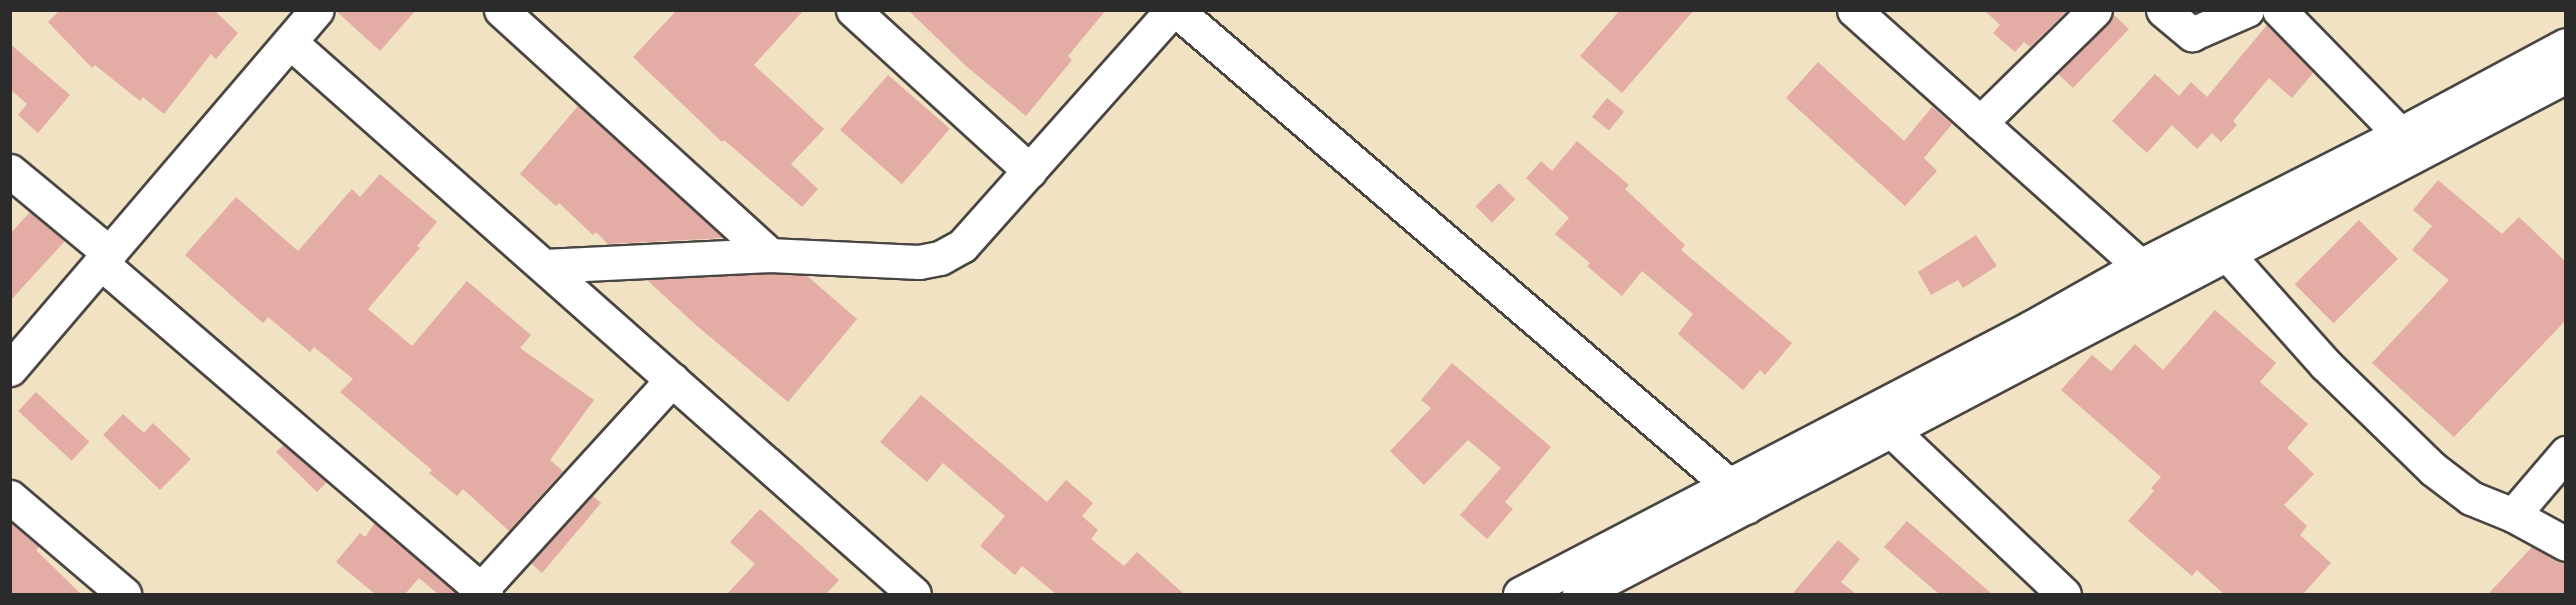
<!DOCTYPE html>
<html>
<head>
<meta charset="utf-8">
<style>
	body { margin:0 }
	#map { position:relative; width:2576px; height:605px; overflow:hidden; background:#f1e2c4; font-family:Sriracha,sans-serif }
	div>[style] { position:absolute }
	.building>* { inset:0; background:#e3aca4; transform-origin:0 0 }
	.roads { filter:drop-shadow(2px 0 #494642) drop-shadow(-2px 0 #494642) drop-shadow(0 2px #494642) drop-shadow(0 -2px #494642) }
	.street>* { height:33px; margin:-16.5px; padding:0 16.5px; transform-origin:16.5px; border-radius:16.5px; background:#fff }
	.secondary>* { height:33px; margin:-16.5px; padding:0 16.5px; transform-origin:16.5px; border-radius:16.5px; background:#fff }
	span { translate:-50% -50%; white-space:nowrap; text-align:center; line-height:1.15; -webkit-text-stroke:4.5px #fff; paint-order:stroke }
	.frame { position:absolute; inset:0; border:12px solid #2b2b2b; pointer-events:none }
</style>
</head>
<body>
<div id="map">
	<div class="building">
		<div style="clip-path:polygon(60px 10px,214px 10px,238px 33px,216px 59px,211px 54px,164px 114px,143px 97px,140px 101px,95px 65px,92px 68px,48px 22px)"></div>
		<div style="clip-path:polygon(335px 10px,416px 10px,380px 51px)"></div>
		<div style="clip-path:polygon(677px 10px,804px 10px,754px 65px,824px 129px,791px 164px,818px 189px,802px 207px,724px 140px,722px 142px,633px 57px)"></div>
		<div style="clip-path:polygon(908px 10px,1106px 10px,1068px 56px,1072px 60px,1026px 116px,966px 66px)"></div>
		<div style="clip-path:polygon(1620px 10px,1694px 10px,1622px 93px,1580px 56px)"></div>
		<div style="clip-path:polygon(1984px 10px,2068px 10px,2030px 47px,2024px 42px,2015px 52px,1993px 33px,2000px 25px)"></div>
		<div style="clip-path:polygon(2113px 14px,2129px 29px,2073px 88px,2057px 73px,2108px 23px)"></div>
		<div style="clip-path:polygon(2267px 25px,2314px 72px,2292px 98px,2269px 78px,2233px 121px,2237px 125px,2221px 142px,2212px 133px,2197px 149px,2172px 125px,2147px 153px,2112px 121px,2155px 74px,2179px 96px,2191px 82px,2207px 97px)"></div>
		<div style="clip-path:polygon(10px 44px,70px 95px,38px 133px,18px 115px,27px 104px,10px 89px)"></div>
		<div style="clip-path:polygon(1818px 62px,1904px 141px,1932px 107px,1952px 124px,1924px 158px,1937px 171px,1905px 206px,1786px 98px)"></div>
		<div style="left:888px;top:75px;width:82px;height:73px;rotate:41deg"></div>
		<div style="left:1607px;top:98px;width:22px;height:24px;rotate:39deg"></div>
		<div style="clip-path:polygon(578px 106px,724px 238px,608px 244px,596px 232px,593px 235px,559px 203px,556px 206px,520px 174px)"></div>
		<div style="clip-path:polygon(1577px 141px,1629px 185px,1625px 189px,1685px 245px,1681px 250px,1792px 343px,1765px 375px,1760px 370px,1743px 390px,1678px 334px,1693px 314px,1642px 271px,1622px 296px,1587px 266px,1590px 263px,1555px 234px,1569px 218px,1526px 178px,1541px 161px,1552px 171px)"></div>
		<div style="clip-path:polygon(380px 174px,437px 222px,417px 246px,420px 248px,368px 309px,412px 346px,467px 281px,531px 335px,520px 348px,594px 400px,550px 460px,563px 471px,509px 531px,463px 489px,457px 496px,429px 473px,432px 470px,340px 392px,353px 379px,314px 347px,310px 352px,268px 317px,263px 323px,185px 255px,236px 197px,298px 251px,352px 189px,360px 197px)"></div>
		<div style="clip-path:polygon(2438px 180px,2502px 234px,2519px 217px,2565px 261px,2565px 321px,2454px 437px,2372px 363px,2449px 280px,2412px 250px,2432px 226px,2413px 210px)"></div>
		<div style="left:1499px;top:183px;width:23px;height:33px;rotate:45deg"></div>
		<div style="clip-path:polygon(30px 212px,65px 241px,10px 301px,10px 234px)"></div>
		<div style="left:2359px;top:220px;width:55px;height:91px;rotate:45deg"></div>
		<div style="clip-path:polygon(1976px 235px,1997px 266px,1963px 288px,1958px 280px,1931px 295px,1918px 272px)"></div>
		<div style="clip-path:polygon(770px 274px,806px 275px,857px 319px,788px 402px,697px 326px,647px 280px)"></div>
		<div style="clip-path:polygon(2215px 310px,2276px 363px,2260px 382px,2308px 424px,2287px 448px,2314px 474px,2284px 505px,2307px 526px,2300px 535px,2331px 563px,2303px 594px,2224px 594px,2197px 570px,2192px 576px,2128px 521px,2154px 491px,2151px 488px,2161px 477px,2061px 390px,2092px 355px,2111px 371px,2135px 344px,2163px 370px)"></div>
		<div style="clip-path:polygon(1452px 363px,1551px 447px,1505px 502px,1513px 509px,1487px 539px,1460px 515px,1501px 468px,1468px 440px,1424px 485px,1390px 451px,1431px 408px,1421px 400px)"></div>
		<div style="left:36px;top:392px;width:73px;height:26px;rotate:43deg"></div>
		<div style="clip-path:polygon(921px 395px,1047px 502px,1066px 480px,1093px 503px,1082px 516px,1098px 530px,1091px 539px,1124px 566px,1137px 552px,1184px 594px,1056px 594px,1022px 566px,1015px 575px,980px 546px,1005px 516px,943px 463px,927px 482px,880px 442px)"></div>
		<div style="clip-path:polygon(123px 414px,144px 433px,153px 423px,191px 459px,160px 490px,103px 435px)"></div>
		<div style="clip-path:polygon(284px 445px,327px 482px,317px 492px,276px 452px)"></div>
		<div style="clip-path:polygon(592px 495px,601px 503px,542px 573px,531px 563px)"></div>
		<div style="clip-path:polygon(760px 509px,839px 580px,826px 594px,727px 594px,755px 564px,730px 542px)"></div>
		<div style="clip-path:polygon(1907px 521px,1992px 594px,1939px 594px,1884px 547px)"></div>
		<div style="clip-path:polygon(10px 522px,39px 547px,36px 550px,81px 594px,10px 594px)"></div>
		<div style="clip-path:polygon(375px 523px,456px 593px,455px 594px,438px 594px,419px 578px,405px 594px,375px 594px,336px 562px,360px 533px,365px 537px)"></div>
		<div style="clip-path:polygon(1838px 540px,1860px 559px,1841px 582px,1856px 594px,1792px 594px)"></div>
		<div style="clip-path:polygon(2532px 547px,2565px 563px,2565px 594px,2488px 594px)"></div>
	</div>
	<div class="roads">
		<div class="street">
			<div style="left:501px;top:10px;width:364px;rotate:42.3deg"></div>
			<div style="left:853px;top:10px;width:239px;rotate:42.3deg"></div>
			<div style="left:1176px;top:10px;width:729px;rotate:40.66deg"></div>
			<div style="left:1729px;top:485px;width:28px;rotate:51deg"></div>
			<div style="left:1854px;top:10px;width:384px;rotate:41.8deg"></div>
			<div style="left:2140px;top:266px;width:28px;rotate:58deg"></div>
			<div style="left:2163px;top:10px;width:38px;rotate:40deg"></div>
			<div style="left:2192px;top:34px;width:60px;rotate:-23.6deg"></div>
			<div style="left:2279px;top:10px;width:173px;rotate:45.7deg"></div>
			<div style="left:290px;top:42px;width:833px;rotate:41.5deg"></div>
			<div style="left:1980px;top:123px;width:161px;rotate:-44.5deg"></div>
			<div style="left:10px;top:171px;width:129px;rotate:39.6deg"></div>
			<div style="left:2227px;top:254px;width:147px;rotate:48.3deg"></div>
			<div style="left:2325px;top:364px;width:151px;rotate:44.2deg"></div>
			<div style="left:2433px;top:469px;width:48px;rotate:37.3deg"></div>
			<div style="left:2471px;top:498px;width:45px;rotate:22deg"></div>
			<div style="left:2513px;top:515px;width:60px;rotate:28.7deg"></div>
			<div style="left:101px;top:263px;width:508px;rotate:40.69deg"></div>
			<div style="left:544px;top:266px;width:226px;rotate:-2.8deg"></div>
			<div style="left:770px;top:255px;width:149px;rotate:2.7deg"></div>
			<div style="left:919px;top:262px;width:21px;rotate:-11deg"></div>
			<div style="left:940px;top:258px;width:25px;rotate:-29deg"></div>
			<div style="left:962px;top:246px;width:316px;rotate:-48.3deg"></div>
			<div style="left:1892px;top:431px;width:237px;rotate:43.5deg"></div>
			<div style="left:10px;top:497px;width:150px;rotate:40.4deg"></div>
			<div style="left:2513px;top:515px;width:82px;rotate:-49.5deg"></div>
			<div style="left:477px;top:594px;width:290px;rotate:-47.7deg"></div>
		</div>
		<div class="secondary">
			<div style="left:10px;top:369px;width:472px;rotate:-49.5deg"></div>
			<div style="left:1520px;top:594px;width:577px;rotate:-27.54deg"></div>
			<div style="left:2032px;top:327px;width:124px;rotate:-29.5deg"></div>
			<div style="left:2140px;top:266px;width:292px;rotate:-26.9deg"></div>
			<div style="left:2400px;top:134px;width:188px;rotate:-28.2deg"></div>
			<div style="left:1579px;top:594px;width:1115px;rotate:-27.69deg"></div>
		</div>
	</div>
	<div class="frame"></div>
</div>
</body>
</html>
